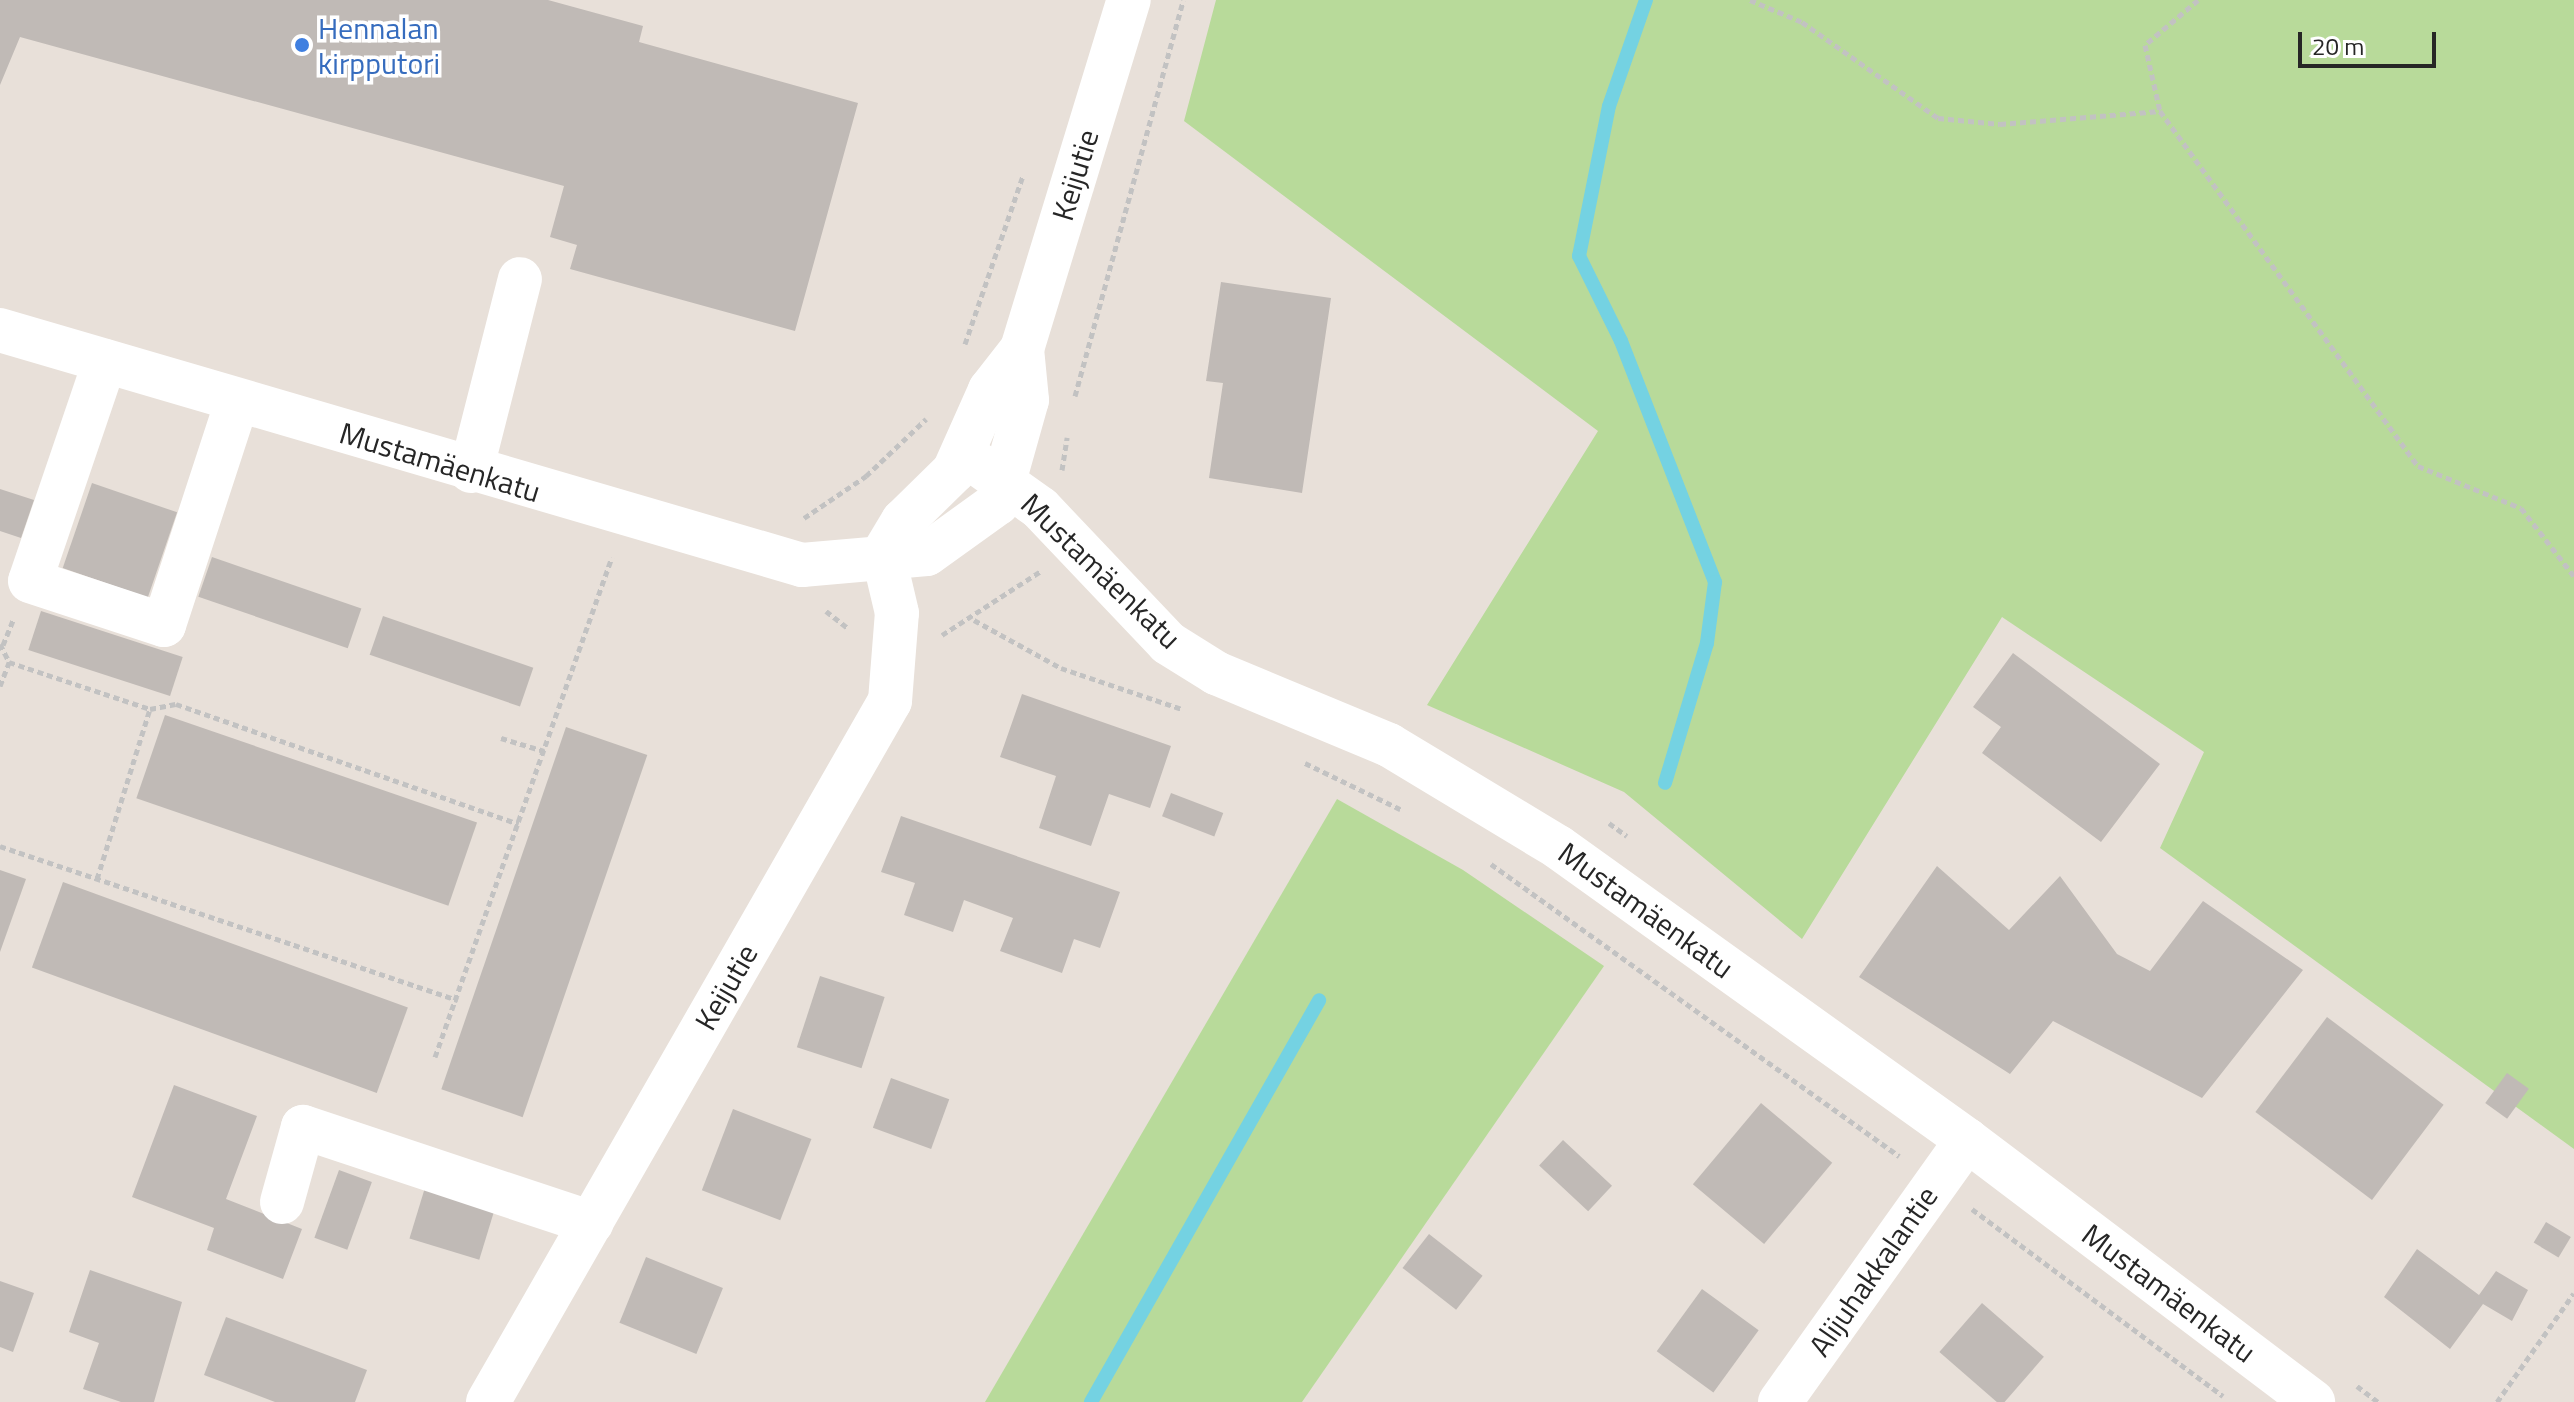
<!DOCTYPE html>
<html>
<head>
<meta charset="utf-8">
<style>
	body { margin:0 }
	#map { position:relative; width:2574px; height:1402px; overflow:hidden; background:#e8e0d9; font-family:"Titillium Web",sans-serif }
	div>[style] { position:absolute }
	.green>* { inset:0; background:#b8da9a }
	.stream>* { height:14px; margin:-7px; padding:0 7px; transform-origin:7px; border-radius:7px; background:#74d2e2 }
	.building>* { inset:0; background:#c0bab6; transform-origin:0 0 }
	.path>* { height:5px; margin-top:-2.5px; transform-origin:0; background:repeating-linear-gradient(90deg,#c2c2c2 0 6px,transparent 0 10px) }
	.minor>* { height:44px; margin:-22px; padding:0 22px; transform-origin:22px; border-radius:22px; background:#fff }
	.dots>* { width:22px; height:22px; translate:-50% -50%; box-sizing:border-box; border:4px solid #fff; border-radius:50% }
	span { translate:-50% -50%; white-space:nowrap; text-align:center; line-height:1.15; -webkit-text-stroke:7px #fff; paint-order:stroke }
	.shop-label { font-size:30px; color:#366cbe }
	.left { translate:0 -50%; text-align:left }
	.street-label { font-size:30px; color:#262626 }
	.scale { position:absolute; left:2298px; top:32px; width:138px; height:36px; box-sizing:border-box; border:4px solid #262626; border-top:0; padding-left:10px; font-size:24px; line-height:28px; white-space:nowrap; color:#262626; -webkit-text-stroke:6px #fff; paint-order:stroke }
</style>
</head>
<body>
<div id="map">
	<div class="green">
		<div style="clip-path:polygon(1216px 0,2574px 0,2574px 1149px,2160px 848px,2204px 752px,2002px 617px,1802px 939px,1624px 792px,1427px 705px,1598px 431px,1184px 121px)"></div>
		<div style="clip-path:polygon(1337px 799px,1463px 870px,1604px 966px,1302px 1402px,985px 1402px)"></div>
	</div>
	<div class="stream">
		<div style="left:1646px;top:0;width:112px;rotate:109.2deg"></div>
		<div style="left:1609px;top:106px;width:153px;rotate:101.3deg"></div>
		<div style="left:1579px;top:256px;width:95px;rotate:63.7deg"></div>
		<div style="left:1621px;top:341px;width:259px;rotate:68.7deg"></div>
		<div style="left:1715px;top:582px;width:62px;rotate:97.5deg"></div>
		<div style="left:1707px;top:643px;width:146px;rotate:106.7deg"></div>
		<div style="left:1091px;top:1402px;width:462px;rotate:-60.4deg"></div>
	</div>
	<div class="building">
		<div style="clip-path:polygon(0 0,548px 0,643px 26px,639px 42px,858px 103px,795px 331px,570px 269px,577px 245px,550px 237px,564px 186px,20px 37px,0 85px)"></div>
		<div style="clip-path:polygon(1221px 282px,1331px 298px,1302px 493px,1209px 478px,1223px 383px,1206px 381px)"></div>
		<div style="left:92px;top:483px;width:90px;height:90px;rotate:19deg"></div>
		<div style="clip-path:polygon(0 489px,34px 500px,21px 538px,0 531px)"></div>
		<div style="left:212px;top:557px;width:158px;height:42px;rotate:19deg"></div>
		<div style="left:41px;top:611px;width:149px;height:41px;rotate:18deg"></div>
		<div style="left:383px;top:616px;width:159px;height:41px;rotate:19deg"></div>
		<div style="clip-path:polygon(2013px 653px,2160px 764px,2101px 842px,1982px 753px,2001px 727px,1973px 707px)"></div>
		<div style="clip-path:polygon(1022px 694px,1171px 746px,1150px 808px,1109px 794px,1091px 846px,1039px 828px,1056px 776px,1000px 757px)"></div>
		<div style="left:165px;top:715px;width:330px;height:88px;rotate:19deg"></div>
		<div style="left:566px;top:727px;width:86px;height:383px;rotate:19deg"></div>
		<div style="left:1171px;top:793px;width:56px;height:25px;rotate:21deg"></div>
		<div style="clip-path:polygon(901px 816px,1120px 892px,1100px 948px,1074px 939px,1062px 973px,1000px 951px,1013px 918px,964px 900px,953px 932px,904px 915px,915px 883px,881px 872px)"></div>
		<div style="clip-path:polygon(1937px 866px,2009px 930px,2060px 876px,2117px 954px,2150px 971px,2203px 901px,2303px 970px,2202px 1098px,2053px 1021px,2010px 1074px,1859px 977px)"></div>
		<div style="clip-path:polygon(0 870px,26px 879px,0 952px)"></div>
		<div style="left:63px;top:882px;width:367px;height:91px;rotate:20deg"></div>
		<div style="left:820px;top:976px;width:68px;height:75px;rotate:18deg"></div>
		<div style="left:2327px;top:1017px;width:146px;height:119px;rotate:37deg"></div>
		<div style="left:2507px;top:1073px;width:27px;height:37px;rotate:36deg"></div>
		<div style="left:891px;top:1078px;width:62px;height:53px;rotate:20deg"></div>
		<div style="clip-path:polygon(174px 1085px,257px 1116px,226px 1199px,302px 1229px,283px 1279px,207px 1250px,214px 1228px,132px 1197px)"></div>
		<div style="left:1761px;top:1103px;width:93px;height:106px;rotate:40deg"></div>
		<div style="left:733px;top:1109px;width:84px;height:87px;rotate:21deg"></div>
		<div style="left:1563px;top:1140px;width:67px;height:35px;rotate:43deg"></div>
		<div style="left:339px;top:1170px;width:35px;height:72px;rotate:20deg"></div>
		<div style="left:427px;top:1181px;width:73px;height:60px;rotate:17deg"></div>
		<div style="left:2546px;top:1222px;width:29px;height:24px;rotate:31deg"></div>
		<div style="left:1429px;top:1234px;width:68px;height:43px;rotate:38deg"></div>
		<div style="clip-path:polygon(2417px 1249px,2479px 1295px,2496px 1271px,2528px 1290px,2512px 1321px,2483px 1304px,2450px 1349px,2384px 1297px)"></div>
		<div style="left:646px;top:1257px;width:83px;height:71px;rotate:22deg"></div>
		<div style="clip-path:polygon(90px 1270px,182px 1302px,154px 1402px,121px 1402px,83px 1389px,99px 1343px,69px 1332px)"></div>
		<div style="clip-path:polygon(0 1281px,34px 1293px,13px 1352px,0 1347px)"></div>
		<div style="left:1702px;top:1289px;width:70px;height:77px;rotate:36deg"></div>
		<div style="left:1982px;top:1303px;width:82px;height:65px;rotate:41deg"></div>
		<div style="clip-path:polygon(226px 1317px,367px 1370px,355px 1402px,275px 1402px,204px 1375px)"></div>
	</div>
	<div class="path">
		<div style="left:1750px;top:0;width:56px;rotate:22.9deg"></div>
		<div style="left:1802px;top:22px;width:166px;rotate:35.2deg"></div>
		<div style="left:1938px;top:118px;width:62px;rotate:5.5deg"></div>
		<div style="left:2000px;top:124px;width:161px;rotate:-4.6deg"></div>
		<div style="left:2198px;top:0;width:70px;rotate:139.7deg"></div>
		<div style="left:2145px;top:45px;width:68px;rotate:77.2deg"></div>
		<div style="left:2160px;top:111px;width:439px;rotate:54deg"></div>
		<div style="left:2418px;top:466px;width:111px;rotate:22.2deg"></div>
		<div style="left:2521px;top:508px;width:86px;rotate:52.1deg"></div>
		<div style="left:965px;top:344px;width:178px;rotate:-71deg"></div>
		<div style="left:1075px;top:396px;width:410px;rotate:-74.7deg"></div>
		<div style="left:1062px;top:470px;width:33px;rotate:-81deg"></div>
		<div style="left:804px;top:518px;width:75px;rotate:-34.1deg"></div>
		<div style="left:866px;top:476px;width:83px;rotate:-43.5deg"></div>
		<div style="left:826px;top:611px;width:28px;rotate:38deg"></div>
		<div style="left:974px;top:620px;width:99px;rotate:28.9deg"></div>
		<div style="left:1061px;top:668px;width:128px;rotate:18.7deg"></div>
		<div style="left:942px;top:635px;width:118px;rotate:-32.9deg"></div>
		<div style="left:0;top:644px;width:20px;rotate:63deg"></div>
		<div style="left:9px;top:662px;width:149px;rotate:18.4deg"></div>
		<div style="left:150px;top:709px;width:26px;rotate:-11deg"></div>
		<div style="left:176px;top:704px;width:363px;rotate:19.3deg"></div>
		<div style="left:3px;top:645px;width:27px;rotate:-68deg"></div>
		<div style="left:0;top:686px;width:26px;rotate:-69deg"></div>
		<div style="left:501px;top:738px;width:45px;rotate:16.8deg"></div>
		<div style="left:1305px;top:763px;width:106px;rotate:25.8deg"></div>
		<div style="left:1609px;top:823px;width:22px;rotate:36deg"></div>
		<div style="left:0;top:846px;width:483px;rotate:18.6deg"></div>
		<div style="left:1491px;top:864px;width:502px;rotate:35.59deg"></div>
		<div style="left:97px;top:879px;width:178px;rotate:-72.7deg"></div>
		<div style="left:435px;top:1057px;width:530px;rotate:-70.51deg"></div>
		<div style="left:1972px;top:1209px;width:313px;rotate:36.7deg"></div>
		<div style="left:2357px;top:1386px;width:26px;rotate:37deg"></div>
		<div style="left:2497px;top:1402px;width:133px;rotate:-54.8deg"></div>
	</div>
	<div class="minor">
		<div style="left:0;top:330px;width:836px;rotate:16.33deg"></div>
		<div style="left:802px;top:565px;width:125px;rotate:-5deg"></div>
		<div style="left:927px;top:554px;width:87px;rotate:-35.7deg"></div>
		<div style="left:998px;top:503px;width:107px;rotate:-74.3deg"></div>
		<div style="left:1027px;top:400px;width:51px;rotate:-95.6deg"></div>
		<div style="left:105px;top:361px;width:232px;rotate:108.8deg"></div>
		<div style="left:30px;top:581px;width:141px;rotate:18.2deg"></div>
		<div style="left:164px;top:625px;width:236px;rotate:-71.9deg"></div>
		<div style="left:964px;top:454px;width:93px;rotate:35.4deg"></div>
		<div style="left:1040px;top:508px;width:186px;rotate:46.5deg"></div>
		<div style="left:1168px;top:643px;width:57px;rotate:32deg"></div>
		<div style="left:1216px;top:673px;width:187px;rotate:22.6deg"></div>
		<div style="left:1389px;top:745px;width:197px;rotate:31.1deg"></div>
		<div style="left:1558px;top:847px;width:503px;rotate:35.62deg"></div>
		<div style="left:1967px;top:1140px;width:434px;rotate:37.1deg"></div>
		<div style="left:471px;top:471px;width:198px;rotate:-75.7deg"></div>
		<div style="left:282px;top:1202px;width:78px;rotate:-74.4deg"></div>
		<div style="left:303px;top:1127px;width:304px;rotate:18.4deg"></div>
		<div style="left:488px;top:1402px;width:808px;rotate:-60.17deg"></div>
		<div style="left:890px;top:701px;width:88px;rotate:-85.5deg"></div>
		<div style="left:897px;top:613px;width:61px;rotate:-103.3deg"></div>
		<div style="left:883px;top:554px;width:39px;rotate:-59deg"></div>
		<div style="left:903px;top:521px;width:71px;rotate:-44.4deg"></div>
		<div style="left:954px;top:471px;width:89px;rotate:-66deg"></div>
		<div style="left:990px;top:390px;width:52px;rotate:-52deg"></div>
		<div style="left:1022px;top:349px;width:365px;rotate:-73deg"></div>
		<div style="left:1780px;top:1402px;width:322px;rotate:-54.5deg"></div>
	</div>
	<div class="dots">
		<div style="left:302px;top:45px;background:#3f7fe0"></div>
	</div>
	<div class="shop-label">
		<span class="left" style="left:318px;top:45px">Hennalan<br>kirpputori</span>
	</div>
	<div class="street-label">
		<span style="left:1075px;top:175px;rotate:-73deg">Keijutie</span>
		<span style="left:440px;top:462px;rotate:17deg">Mustamäenkatu</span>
		<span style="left:1101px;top:571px;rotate:44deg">Mustamäenkatu</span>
		<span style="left:1646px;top:910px;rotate:36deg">Mustamäenkatu</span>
		<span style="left:726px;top:987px;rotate:-60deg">Keijutie</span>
		<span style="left:1873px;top:1271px;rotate:-55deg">Alijuhakkalantie</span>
		<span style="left:2169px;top:1293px;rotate:37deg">Mustamäenkatu</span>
	</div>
	<div class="scale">20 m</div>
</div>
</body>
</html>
